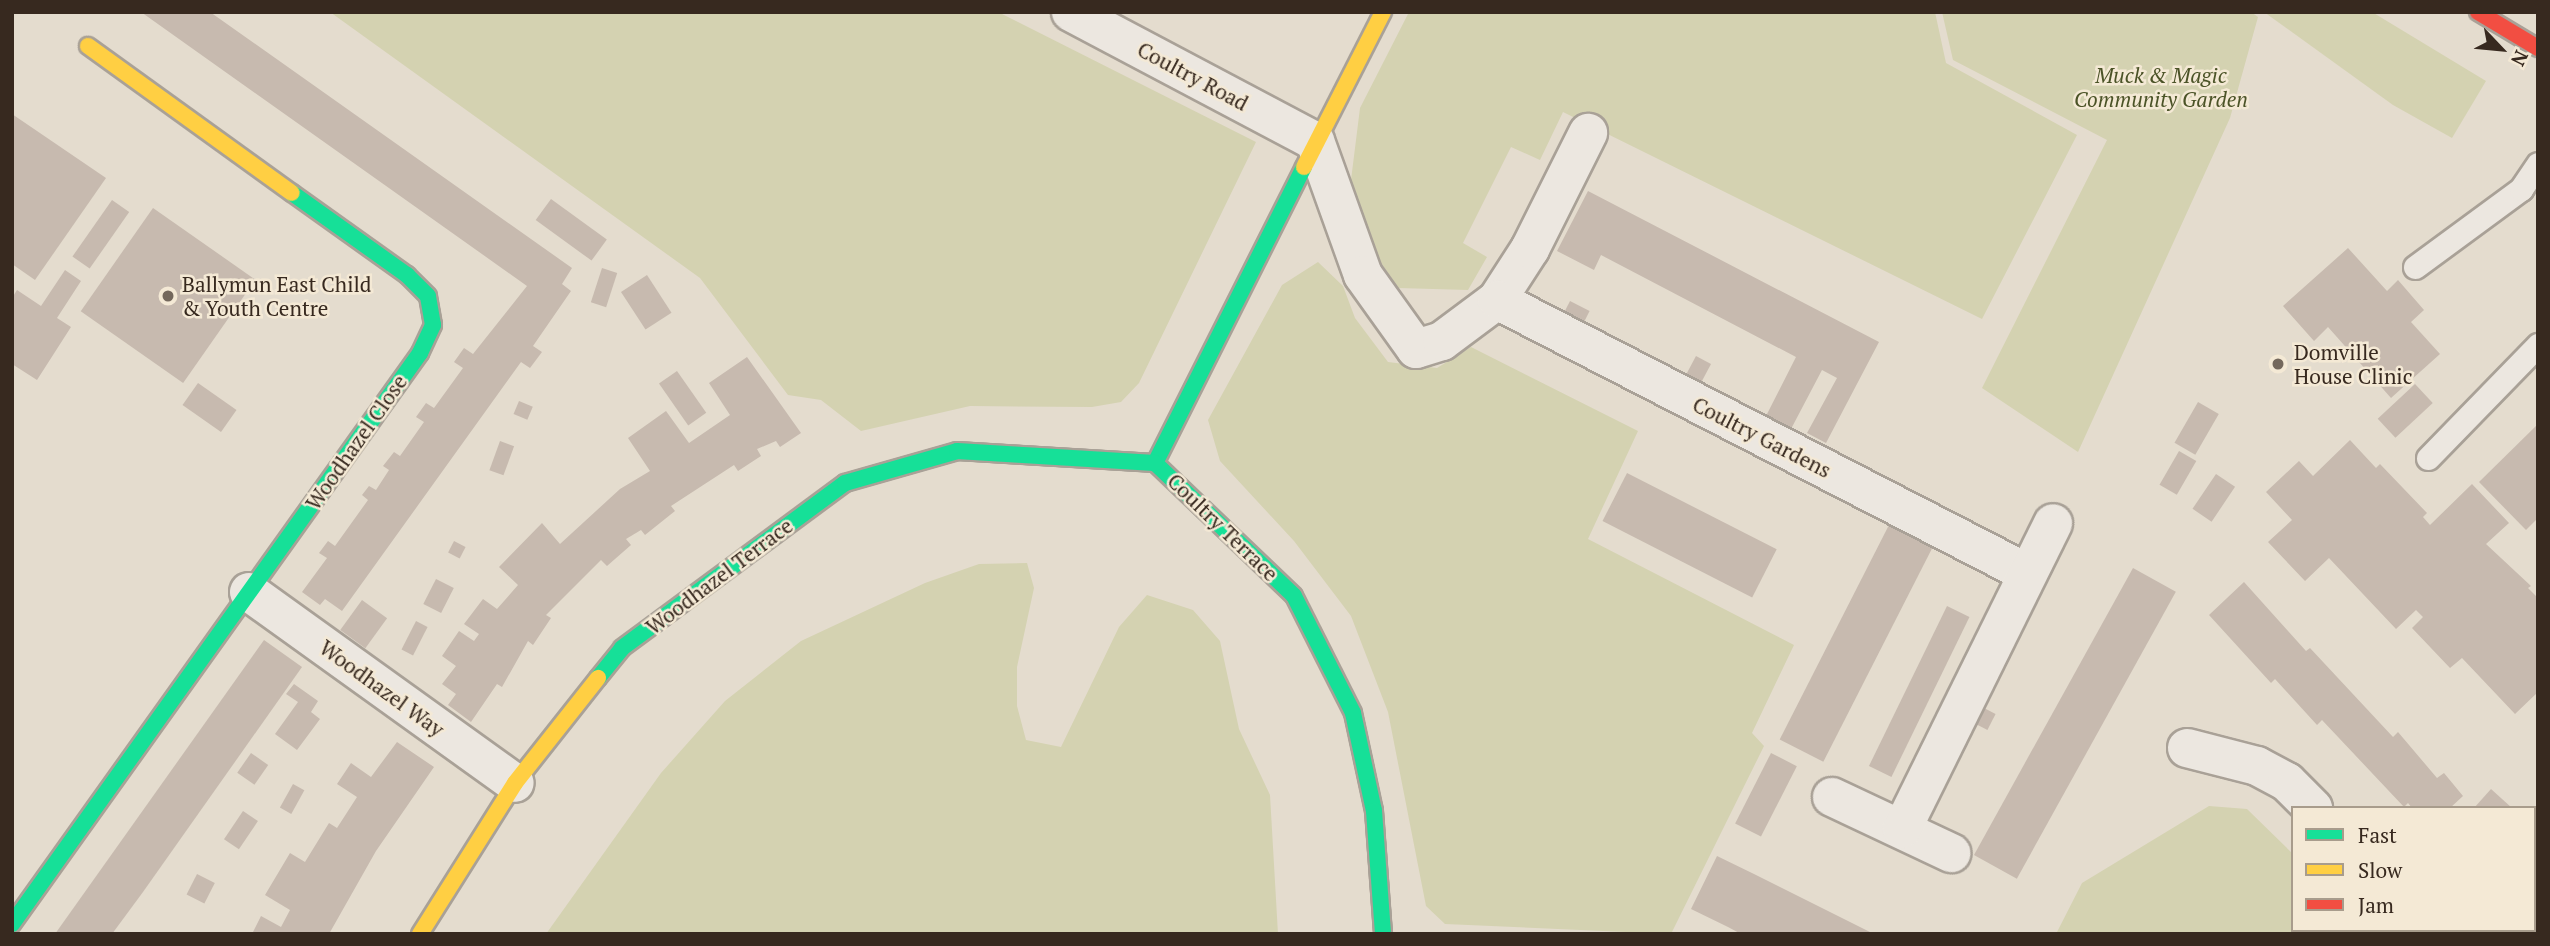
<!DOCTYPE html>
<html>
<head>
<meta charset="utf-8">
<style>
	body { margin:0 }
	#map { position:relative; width:2550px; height:946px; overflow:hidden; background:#e4dcce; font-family:"PT Serif",serif }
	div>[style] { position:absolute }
	.green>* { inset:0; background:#d4d2b1 }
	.building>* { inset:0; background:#c7baaf; transform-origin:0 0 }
	.roads { filter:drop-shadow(2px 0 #a9a197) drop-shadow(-2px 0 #a9a197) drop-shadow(0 2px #a9a197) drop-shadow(0 -2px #a9a197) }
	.lane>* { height:23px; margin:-11.5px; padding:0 11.5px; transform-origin:11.5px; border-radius:11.5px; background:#ece7e0 }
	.street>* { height:38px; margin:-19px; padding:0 19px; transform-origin:19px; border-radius:19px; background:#ece7e0 }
	.fast>* { height:16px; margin:-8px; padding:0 8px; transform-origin:8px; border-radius:8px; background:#16e098 }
	.slow>* { height:16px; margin:-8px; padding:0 8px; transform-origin:8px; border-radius:8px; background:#ffcf43 }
	.jam>* { height:16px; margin:-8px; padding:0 8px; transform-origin:8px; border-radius:8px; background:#f24e42 }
	.dots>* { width:19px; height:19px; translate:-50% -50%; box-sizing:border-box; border:4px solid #f4e9d5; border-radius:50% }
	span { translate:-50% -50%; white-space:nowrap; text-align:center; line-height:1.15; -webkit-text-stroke:5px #f4e9d5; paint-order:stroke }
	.park-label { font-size:21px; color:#4b5327; font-style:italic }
	.street-label { font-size:21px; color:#37291f }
	.poi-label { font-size:21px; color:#37291f }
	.left { translate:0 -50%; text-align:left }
	.frame { position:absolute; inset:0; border:14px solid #37291f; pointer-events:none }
	.legend { position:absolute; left:2291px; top:806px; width:245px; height:126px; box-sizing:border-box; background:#f4e9d5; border:2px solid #a89c8c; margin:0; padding:9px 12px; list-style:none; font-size:21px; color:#37291f }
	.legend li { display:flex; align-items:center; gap:14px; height:35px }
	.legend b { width:35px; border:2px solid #a89c8c }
	.north { position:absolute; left:2466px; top:14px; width:70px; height:70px; -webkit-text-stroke:5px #f4e9d5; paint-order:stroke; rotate:116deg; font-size:19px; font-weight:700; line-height:28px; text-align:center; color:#37291f }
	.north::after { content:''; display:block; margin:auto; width:24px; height:32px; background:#37291f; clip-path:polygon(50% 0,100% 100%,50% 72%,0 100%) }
</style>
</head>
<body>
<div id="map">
	<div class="green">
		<div style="clip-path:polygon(330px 12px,998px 12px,1256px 142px,1139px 383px,1121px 402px,1092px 407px,970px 406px,861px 431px,821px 400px,788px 395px,700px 278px)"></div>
		<div style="clip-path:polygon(1409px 12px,1935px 12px,1946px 63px,2077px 135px,1982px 319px,1563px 112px,1540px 160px,1511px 147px,1463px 243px,1487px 257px,1468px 290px,1398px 288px,1367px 242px,1349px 196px,1360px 108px)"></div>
		<div style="clip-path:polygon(1942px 12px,2251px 12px,2258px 17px,2230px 118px,2078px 452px,1982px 388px,2107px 140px,1953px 60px)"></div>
		<div style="clip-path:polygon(2264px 12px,2372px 12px,2486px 81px,2452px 138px,2393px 105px)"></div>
		<div style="clip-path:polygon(1318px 262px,1343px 286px,1355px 318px,1388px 362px,1437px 368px,1471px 347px,1638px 431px,1588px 539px,1794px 645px,1752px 733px,1764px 746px,1671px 934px,1445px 924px,1426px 906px,1388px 712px,1351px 616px,1294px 541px,1220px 461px,1208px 420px,1282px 285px)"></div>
		<div style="clip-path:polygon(1027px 563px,1034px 588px,1017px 667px,1017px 706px,1026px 740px,1061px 747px,1119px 627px,1147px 595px,1193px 610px,1220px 641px,1239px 729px,1270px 795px,1278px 934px,546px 934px,661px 773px,725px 701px,801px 641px,925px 583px,979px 564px)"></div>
		<div style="clip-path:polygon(2209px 806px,2247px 809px,2293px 854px,2293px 930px,2375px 934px,2056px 934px,2082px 883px)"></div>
	</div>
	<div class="building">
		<div style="clip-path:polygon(141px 12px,210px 12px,572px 268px,562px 284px,571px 291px,533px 346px,542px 352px,530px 368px,521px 362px,342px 611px,325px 599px,320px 605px,302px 592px,327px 558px,319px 553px,328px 541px,335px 546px,368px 500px,362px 495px,369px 486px,376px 490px,389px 470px,383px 466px,394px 452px,400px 456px,424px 422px,416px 417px,426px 403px,434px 408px,463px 368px,454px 362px,464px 348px,473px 354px,527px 286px)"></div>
		<div style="clip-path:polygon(12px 114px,106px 178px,35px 280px,12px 264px)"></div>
		<div style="clip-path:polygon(1588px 191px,1879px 342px,1826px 443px,1807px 433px,1837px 378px,1822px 370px,1791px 429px,1766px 416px,1796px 357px,1601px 255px,1594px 270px,1557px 251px)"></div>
		<div style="left:551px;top:199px;width:69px;height:26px;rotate:36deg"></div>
		<div style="left:112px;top:200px;width:21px;height:69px;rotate:35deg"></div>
		<div style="left:153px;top:208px;width:125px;height:126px;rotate:35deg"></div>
		<div style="clip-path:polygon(2348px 248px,2387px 291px,2398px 280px,2424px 310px,2411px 322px,2440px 354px,2391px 398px,2328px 327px,2314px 341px,2283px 306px)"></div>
		<div style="left:602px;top:268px;width:16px;height:36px;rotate:18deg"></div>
		<div style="clip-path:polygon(65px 270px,81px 281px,57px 318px,71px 327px,37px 380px,12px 364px,12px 298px,17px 290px,41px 306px)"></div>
		<div style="left:647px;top:275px;width:45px;height:31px;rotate:57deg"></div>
		<div style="left:1570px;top:301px;width:22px;height:19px;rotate:27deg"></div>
		<div style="left:1696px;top:356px;width:17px;height:21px;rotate:28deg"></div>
		<div style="clip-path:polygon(747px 357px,801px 433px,780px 447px,776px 441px,757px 449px,761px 456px,738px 471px,734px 465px,671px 506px,675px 511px,645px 535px,641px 530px,626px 539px,631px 545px,607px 566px,601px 560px,546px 615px,551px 618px,533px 645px,528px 641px,502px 687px,497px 684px,471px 722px,448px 705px,456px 694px,442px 684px,456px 666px,442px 656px,459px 631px,474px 641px,479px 634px,464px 624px,483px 599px,497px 609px,518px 585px,499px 567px,542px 523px,560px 544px,620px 489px,650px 471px,628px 438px,666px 411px,689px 443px,730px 415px,709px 383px)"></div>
		<div style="left:677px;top:371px;width:51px;height:22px;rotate:55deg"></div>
		<div style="left:198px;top:383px;width:47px;height:27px;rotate:35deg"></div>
		<div style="left:2415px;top:384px;width:26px;height:51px;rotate:47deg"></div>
		<div style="left:519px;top:401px;width:15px;height:14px;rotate:23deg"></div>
		<div style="left:2198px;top:402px;width:24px;height:47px;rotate:30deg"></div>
		<div style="clip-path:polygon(2538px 424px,2538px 518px,2526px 530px,2479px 482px)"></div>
		<div style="clip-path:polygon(2350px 440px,2376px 468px,2380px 464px,2427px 513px,2423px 517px,2430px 525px,2472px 484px,2509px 523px,2486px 544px,2531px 586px,2528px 588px,2538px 598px,2538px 692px,2515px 714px,2462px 658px,2450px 668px,2412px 628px,2423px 617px,2416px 610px,2396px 629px,2329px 558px,2305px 581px,2268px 542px,2292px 520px,2266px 492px,2299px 461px,2313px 476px)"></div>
		<div style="left:500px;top:441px;width:15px;height:31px;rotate:20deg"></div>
		<div style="left:2179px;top:451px;width:20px;height:39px;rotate:30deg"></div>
		<div style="left:1627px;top:473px;width:168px;height:54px;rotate:27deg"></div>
		<div style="left:2216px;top:474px;width:23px;height:42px;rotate:34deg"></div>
		<div style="left:1890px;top:523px;width:49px;height:243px;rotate:27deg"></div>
		<div style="left:454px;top:541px;width:13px;height:13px;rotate:27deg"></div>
		<div style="left:2133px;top:568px;width:49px;height:328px;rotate:29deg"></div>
		<div style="left:436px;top:579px;width:20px;height:28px;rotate:27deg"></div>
		<div style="clip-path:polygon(2244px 582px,2306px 651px,2310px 648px,2393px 737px,2398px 732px,2437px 778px,2444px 773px,2463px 796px,2450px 808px,2412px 808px,2408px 803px,2404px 807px,2322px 720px,2317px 725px,2275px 679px,2271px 683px,2209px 615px)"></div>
		<div style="left:362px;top:600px;width:31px;height:37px;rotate:36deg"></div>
		<div style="left:1947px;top:606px;width:25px;height:178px;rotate:26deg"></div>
		<div style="left:416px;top:621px;width:13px;height:32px;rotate:27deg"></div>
		<div style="clip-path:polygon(264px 640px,302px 667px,143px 892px,112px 934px,55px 934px)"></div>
		<div style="clip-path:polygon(294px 684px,318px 701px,311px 712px,320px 719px,297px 750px,275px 734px,298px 702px,286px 694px)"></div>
		<div style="left:1984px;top:708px;width:13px;height:18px;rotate:27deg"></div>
		<div style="clip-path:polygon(397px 742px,434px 767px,376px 851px,329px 934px,252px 934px,261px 916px,281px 927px,290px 910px,265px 895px,290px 853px,305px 862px,329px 823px,337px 828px,357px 797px,337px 784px,351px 763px,371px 777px)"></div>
		<div style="left:251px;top:753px;width:21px;height:24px;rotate:35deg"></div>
		<div style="left:1771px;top:753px;width:29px;height:79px;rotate:27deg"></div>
		<div style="left:293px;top:784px;width:13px;height:27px;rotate:29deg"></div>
		<div style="clip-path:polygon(2491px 789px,2512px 808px,2474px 808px)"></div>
		<div style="clip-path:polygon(2538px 807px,2538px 888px,2534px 885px)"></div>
		<div style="left:243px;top:811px;width:18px;height:34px;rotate:34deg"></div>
		<div style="clip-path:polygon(1717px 856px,1754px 874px,1874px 934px,1741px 934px,1728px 927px,1691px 909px)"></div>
		<div style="left:197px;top:874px;width:20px;height:23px;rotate:27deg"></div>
	</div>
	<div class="roads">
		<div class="lane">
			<div style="left:2415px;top:267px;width:132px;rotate:-36.3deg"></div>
			<div style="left:2521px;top:189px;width:30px;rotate:-56deg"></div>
			<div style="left:2428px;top:458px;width:158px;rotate:-45.8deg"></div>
		</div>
		<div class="street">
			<div style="left:1071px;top:12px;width:276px;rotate:27.9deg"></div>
			<div style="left:1315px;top:141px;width:142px;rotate:70.3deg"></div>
			<div style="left:1363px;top:275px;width:91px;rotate:54.4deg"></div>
			<div style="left:1416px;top:349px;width:27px;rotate:-17deg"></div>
			<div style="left:1442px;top:341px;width:69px;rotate:-36.7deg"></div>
			<div style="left:1497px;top:300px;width:61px;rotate:-57.1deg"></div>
			<div style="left:1530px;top:249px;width:130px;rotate:-63.4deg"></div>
			<div style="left:1497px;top:300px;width:596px;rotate:27.25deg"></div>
			<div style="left:249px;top:592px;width:327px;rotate:35.7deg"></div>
			<div style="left:2187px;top:748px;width:72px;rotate:14.4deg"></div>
			<div style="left:2257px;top:766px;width:34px;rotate:28deg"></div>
			<div style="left:2287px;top:782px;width:37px;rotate:45deg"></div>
			<div style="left:1832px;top:797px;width:132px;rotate:25.2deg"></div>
			<div style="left:1902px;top:829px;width:341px;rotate:-63.7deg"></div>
			<div style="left:2436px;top:930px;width:5px;rotate:53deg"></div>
		</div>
		<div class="fast">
			<div style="left:1304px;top:167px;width:331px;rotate:116.7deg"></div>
			<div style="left:1155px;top:463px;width:192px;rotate:43.7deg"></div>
			<div style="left:1294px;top:596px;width:131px;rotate:63.2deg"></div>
			<div style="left:1353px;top:713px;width:100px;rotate:77.9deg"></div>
			<div style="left:1374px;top:811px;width:123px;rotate:85.8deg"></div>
			<div style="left:598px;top:678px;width:38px;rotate:-51deg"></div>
			<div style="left:622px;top:648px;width:277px;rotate:-36.5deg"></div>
			<div style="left:845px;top:483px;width:116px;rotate:-15.9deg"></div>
			<div style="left:957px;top:451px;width:198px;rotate:3.5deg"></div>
			<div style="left:12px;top:924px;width:702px;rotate:-54.45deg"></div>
			<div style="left:420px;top:353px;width:31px;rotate:-65deg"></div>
			<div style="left:433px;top:325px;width:29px;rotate:-100deg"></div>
			<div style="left:428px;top:296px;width:30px;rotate:-135deg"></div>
			<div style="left:407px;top:275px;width:141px;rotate:-144.5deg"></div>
		</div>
		<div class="slow">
			<div style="left:88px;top:46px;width:251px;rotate:35.8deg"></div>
			<div style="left:1304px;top:167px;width:174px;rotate:-63deg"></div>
			<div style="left:420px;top:934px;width:178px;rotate:-57.8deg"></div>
			<div style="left:515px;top:783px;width:134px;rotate:-51.7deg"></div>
		</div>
		<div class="jam">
			<div style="left:2478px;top:12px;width:70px;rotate:31deg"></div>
		</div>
	</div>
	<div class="dots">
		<div style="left:168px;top:296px;background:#74685c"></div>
		<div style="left:2278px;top:364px;background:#74685c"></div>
	</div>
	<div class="park-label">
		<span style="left:2161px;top:87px">Muck &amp; Magic<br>Community Garden</span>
	</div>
	<div class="street-label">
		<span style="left:1193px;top:76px;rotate:28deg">Coultry Road</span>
		<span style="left:1762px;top:437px;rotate:27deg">Coultry Gardens</span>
		<span style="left:356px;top:442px;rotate:-55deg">Woodhazel Close</span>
		<span style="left:1223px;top:527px;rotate:44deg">Coultry Terrace</span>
		<span style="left:719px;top:576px;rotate:-37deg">Woodhazel Terrace</span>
		<span style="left:382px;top:688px;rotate:36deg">Woodhazel Way</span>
	</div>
	<div class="poi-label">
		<span class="left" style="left:182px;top:296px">Ballymun East Child<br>&amp; Youth Centre</span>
		<span class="left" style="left:2294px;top:364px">Domville<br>House Clinic</span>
	</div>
	<div class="frame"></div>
	<ul class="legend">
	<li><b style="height:9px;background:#16e098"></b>Fast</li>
	<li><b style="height:9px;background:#ffcf43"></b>Slow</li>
	<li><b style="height:9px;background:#f24e42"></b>Jam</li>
	</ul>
	<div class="north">N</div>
</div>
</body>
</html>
